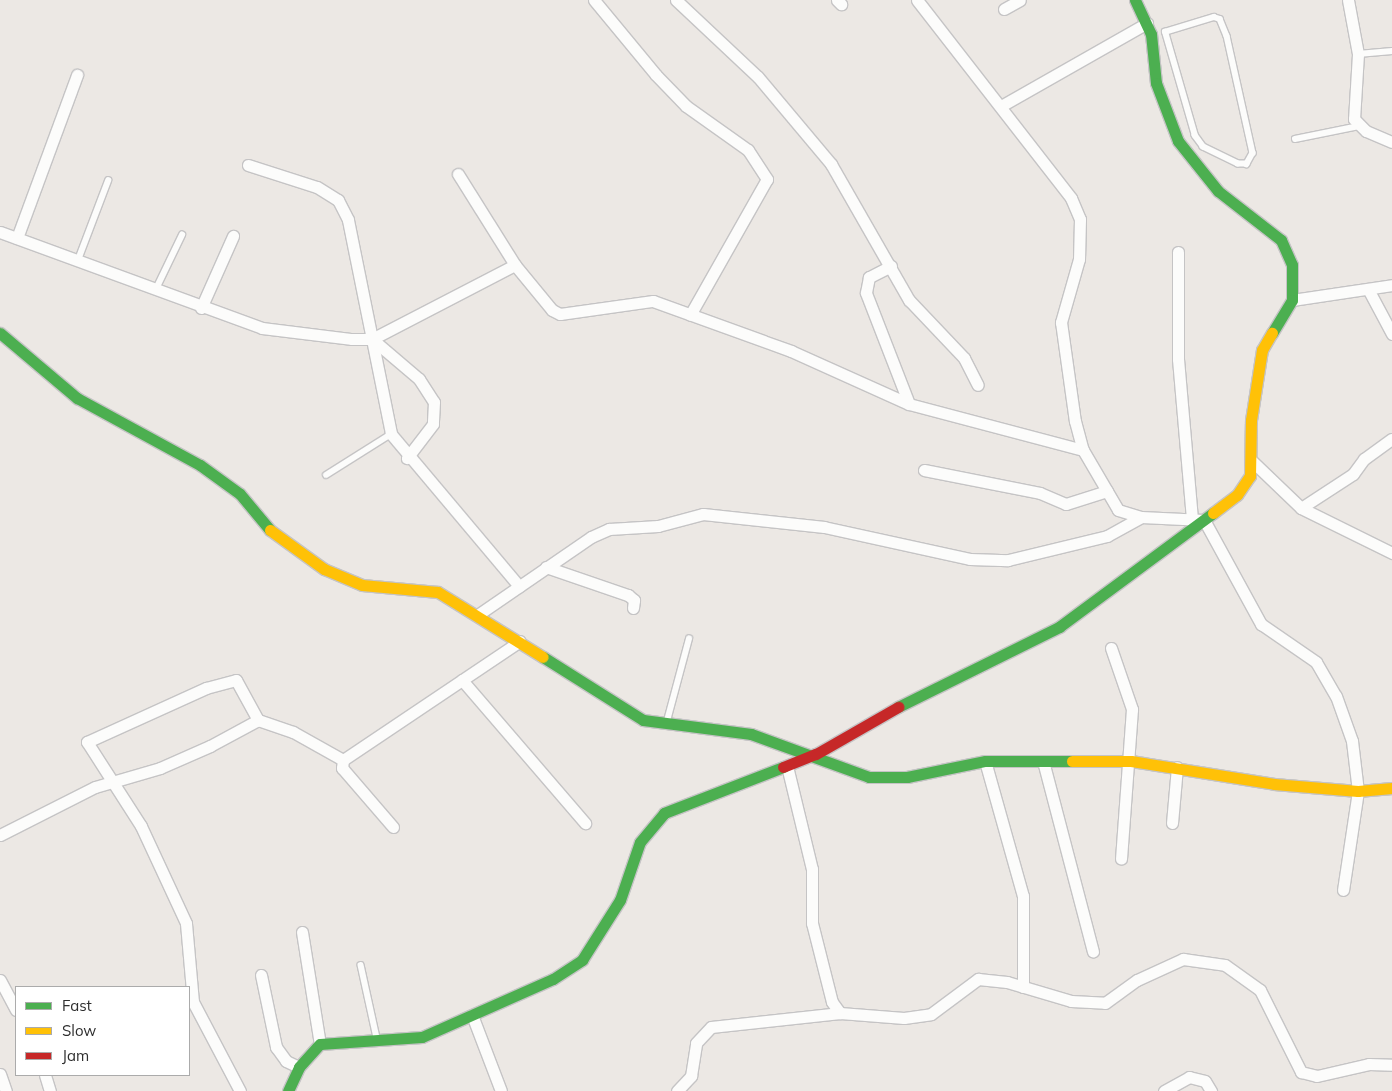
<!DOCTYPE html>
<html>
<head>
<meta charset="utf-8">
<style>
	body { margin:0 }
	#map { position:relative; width:1392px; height:1091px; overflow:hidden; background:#ece8e4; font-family:Mulish,sans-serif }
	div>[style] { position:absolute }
	.roads { filter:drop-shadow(1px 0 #c5c4c5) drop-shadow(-1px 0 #c5c4c5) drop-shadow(0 1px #c5c4c5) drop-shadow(0 -1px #c5c4c5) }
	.lane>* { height:5.5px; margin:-2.75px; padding:0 2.75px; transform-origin:2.75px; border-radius:2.75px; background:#fcfcfb }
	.street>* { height:11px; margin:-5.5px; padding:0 5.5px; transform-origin:5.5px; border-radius:5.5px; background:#fcfcfb }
	.fast>* { height:11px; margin:-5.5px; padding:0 5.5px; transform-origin:5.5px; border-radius:5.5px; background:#4caf50 }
	.slow>* { height:11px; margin:-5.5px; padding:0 5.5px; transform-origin:5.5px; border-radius:5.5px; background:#ffc107 }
	.jam>* { height:11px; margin:-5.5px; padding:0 5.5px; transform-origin:5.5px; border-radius:5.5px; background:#c62828 }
	span { translate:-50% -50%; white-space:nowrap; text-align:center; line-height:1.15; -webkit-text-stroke:4px #fff; paint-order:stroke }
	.legend { position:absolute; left:15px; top:986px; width:175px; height:90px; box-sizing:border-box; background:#fff; border:1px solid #ababab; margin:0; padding:6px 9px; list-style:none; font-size:15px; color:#2e2e2e }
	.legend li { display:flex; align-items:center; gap:10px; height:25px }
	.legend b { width:25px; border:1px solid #ababab }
</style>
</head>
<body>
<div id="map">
	<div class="roads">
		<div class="lane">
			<div style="left:1214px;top:17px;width:6px;rotate:18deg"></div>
			<div style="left:1220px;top:19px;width:18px;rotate:68deg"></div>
			<div style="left:1227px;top:36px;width:120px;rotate:77.5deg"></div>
			<div style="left:1253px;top:153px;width:13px;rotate:119deg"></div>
			<div style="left:1247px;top:164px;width:9px;rotate:180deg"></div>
			<div style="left:1238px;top:164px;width:39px;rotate:-154deg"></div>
			<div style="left:1203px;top:147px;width:14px;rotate:-126deg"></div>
			<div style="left:1195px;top:136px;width:108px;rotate:-106.1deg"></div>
			<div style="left:1165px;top:32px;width:51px;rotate:-17deg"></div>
			<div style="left:1358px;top:54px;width:34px;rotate:-5deg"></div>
			<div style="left:1295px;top:139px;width:65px;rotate:-11.5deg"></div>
			<div style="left:78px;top:260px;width:85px;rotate:-69.2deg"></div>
			<div style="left:156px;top:289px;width:60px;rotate:-64.3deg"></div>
			<div style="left:326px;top:475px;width:77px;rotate:-32.2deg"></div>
			<div style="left:667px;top:721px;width:85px;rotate:-75deg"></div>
			<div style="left:361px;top:965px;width:75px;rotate:77.6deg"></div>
		</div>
		<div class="street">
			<div style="left:594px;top:0;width:97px;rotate:50.4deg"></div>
			<div style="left:656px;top:75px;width:43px;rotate:45.9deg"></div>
			<div style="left:686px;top:106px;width:76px;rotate:35.4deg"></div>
			<div style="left:748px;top:150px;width:35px;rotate:57deg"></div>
			<div style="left:767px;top:179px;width:156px;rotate:119.5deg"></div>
			<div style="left:676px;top:0;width:112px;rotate:43.2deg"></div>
			<div style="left:758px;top:77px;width:114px;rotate:50deg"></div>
			<div style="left:831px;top:164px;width:157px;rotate:60.2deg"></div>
			<div style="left:909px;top:300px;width:80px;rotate:46.5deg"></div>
			<div style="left:964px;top:358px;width:30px;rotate:63deg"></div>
			<div style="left:837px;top:0;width:6px;rotate:45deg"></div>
			<div style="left:917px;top:0;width:251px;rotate:52.1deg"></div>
			<div style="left:1071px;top:198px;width:23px;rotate:67deg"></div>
			<div style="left:1080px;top:219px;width:40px;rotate:91.4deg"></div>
			<div style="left:1079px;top:259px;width:66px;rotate:105.9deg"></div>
			<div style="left:1061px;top:322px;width:100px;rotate:82deg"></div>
			<div style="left:1075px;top:421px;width:30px;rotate:75deg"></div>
			<div style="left:1083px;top:450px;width:69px;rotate:59.7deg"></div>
			<div style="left:1118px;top:510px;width:24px;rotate:17deg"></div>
			<div style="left:1141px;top:517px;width:63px;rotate:2.7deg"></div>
			<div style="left:1204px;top:520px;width:119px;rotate:61.3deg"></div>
			<div style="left:1261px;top:624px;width:67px;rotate:34.6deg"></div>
			<div style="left:1316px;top:662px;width:39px;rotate:60deg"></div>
			<div style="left:1336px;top:696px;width:48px;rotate:70.4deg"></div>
			<div style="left:1352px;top:741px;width:50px;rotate:83.2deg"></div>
			<div style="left:1358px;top:791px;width:100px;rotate:98.6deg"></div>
			<div style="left:1348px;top:0;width:55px;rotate:79.5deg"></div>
			<div style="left:1358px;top:54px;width:65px;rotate:93.5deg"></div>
			<div style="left:1354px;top:119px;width:17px;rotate:45deg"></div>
			<div style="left:1366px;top:131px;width:28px;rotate:23deg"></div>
			<div style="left:1004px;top:9px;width:18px;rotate:-29deg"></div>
			<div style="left:1001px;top:106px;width:168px;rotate:-29.6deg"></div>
			<div style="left:248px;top:165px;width:72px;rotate:17.7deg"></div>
			<div style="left:317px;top:187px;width:25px;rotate:32deg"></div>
			<div style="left:338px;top:200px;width:22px;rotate:63deg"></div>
			<div style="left:348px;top:220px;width:218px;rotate:78.6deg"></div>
			<div style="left:391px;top:434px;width:199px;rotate:49.9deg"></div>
			<div style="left:458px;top:174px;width:107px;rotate:57.9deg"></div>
			<div style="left:0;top:232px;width:279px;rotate:20.1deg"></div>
			<div style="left:262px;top:328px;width:91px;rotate:7deg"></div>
			<div style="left:352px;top:339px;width:20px"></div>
			<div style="left:372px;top:339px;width:161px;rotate:-27.4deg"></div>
			<div style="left:515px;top:265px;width:58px;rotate:50.6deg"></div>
			<div style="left:552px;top:310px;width:9px;rotate:27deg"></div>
			<div style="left:560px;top:314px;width:94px;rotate:-8deg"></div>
			<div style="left:653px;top:301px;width:147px;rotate:19.9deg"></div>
			<div style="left:791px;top:351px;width:129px;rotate:24.2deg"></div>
			<div style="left:909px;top:404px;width:180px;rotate:14.8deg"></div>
			<div style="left:17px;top:238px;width:174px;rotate:-69.8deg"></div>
			<div style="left:1178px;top:252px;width:107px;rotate:90deg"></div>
			<div style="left:1178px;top:359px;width:161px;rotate:85deg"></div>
			<div style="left:891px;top:266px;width:25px;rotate:153deg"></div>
			<div style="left:869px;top:277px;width:16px;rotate:101deg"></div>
			<div style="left:866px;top:293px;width:119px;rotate:68.8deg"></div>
			<div style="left:1368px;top:289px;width:51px;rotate:61.9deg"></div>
			<div style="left:1292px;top:300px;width:101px;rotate:-8.5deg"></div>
			<div style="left:201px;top:308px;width:79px;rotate:-66deg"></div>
			<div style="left:372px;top:339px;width:62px;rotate:40.4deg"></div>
			<div style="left:419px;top:379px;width:27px;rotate:57deg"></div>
			<div style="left:434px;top:402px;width:22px;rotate:93deg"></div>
			<div style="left:433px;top:424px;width:43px;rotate:127.4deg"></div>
			<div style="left:1251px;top:460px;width:69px;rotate:43.8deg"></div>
			<div style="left:1301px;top:508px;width:102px;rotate:26.3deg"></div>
			<div style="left:924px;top:470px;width:118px;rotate:11.2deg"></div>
			<div style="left:1040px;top:493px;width:28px;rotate:23deg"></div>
			<div style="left:1066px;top:504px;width:43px;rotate:-17.6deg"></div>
			<div style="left:1301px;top:508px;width:62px;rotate:-33.2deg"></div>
			<div style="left:1353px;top:474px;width:19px;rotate:-54deg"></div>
			<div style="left:1364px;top:459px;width:34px;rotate:-36deg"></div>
			<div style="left:546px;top:567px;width:87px;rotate:18.9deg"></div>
			<div style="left:628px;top:595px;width:8px;rotate:40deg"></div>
			<div style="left:634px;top:600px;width:8px;rotate:97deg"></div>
			<div style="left:479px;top:614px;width:136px;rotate:-34.5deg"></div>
			<div style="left:591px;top:537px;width:20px;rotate:-24deg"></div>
			<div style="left:609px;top:529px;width:49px;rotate:-3.5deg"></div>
			<div style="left:658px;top:526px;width:47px;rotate:-14.9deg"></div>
			<div style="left:703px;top:514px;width:122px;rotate:6.1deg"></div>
			<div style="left:824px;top:527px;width:149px;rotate:12.4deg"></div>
			<div style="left:970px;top:559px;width:38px;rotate:2deg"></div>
			<div style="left:1008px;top:560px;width:102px;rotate:-13.6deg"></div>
			<div style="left:1107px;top:536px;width:39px;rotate:-29deg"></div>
			<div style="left:1111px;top:648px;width:65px;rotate:71deg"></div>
			<div style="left:1132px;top:709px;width:150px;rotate:94.2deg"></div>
			<div style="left:462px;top:680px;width:189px;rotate:49.3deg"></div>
			<div style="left:985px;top:761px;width:140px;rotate:74.3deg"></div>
			<div style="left:1023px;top:896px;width:91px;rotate:90deg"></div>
			<div style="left:1043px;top:761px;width:197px;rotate:75.3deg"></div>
			<div style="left:787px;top:766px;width:106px;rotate:76.4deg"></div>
			<div style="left:812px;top:869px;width:54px;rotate:90deg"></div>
			<div style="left:812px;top:923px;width:81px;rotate:75.8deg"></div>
			<div style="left:832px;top:1002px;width:14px;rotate:54deg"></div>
			<div style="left:1172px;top:823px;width:56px;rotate:-84.9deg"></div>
			<div style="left:393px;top:827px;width:78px;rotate:-130.8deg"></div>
			<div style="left:342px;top:768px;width:8px;rotate:-83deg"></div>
			<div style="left:343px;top:760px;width:213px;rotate:-33.9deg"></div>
			<div style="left:0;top:835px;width:106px;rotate:-26.8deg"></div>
			<div style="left:95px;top:787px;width:68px;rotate:-16.3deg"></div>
			<div style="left:160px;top:768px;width:55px;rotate:-23.7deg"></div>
			<div style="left:210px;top:746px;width:55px;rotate:-28.4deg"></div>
			<div style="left:302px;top:932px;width:113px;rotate:80.9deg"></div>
			<div style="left:261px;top:975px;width:74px;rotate:78.2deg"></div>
			<div style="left:276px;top:1047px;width:17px;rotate:54deg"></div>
			<div style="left:286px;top:1061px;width:14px;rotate:25deg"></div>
			<div style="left:0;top:980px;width:34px;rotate:62deg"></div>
			<div style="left:472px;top:1015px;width:81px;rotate:69.1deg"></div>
			<div style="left:0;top:1074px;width:18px;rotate:71deg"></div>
			<div style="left:45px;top:1075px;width:17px;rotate:73deg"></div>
			<div style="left:240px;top:1091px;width:101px;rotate:-117.8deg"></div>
			<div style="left:193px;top:1002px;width:79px;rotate:-95.1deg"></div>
			<div style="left:186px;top:923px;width:107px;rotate:-114.9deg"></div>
			<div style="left:141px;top:826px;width:100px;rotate:-122.7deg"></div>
			<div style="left:87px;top:742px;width:131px;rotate:-24.4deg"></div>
			<div style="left:206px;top:688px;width:31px;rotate:-15deg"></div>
			<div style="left:236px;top:680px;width:46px;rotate:61.2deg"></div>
			<div style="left:258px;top:720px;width:37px;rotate:19deg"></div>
			<div style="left:293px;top:732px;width:57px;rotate:29.2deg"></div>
			<div style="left:677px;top:1091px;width:21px;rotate:-47deg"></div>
			<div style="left:691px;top:1076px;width:33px;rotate:-81deg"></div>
			<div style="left:696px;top:1043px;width:22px;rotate:-47deg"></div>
			<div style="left:711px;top:1027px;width:130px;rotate:-6.2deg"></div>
			<div style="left:840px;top:1013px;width:64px;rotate:4.5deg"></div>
			<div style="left:904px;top:1018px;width:27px;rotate:-8deg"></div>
			<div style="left:931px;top:1014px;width:59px;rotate:-36.7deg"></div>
			<div style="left:978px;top:979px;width:29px;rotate:6deg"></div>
			<div style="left:1007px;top:982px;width:67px;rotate:16.5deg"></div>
			<div style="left:1071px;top:1001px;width:34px;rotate:3deg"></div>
			<div style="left:1105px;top:1003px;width:39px;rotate:-36deg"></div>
			<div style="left:1137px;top:980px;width:51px;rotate:-24.5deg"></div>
			<div style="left:1183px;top:959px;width:42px;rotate:8.1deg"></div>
			<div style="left:1225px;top:965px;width:43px;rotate:35.5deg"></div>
			<div style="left:1260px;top:990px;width:92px;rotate:63.4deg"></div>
			<div style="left:1301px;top:1072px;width:16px;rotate:14deg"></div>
			<div style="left:1317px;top:1076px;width:53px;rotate:-13deg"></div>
			<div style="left:1369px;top:1064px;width:23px;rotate:2deg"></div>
			<div style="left:1164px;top:1091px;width:29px;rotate:-29deg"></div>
			<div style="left:1189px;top:1077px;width:16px;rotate:14deg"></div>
			<div style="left:1205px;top:1081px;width:12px;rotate:59deg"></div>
		</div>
		<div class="fast">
			<div style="left:1135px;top:0;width:38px;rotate:65deg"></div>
			<div style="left:1151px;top:34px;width:49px;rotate:84.2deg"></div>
			<div style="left:1156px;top:83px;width:62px;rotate:69.2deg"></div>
			<div style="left:1178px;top:141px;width:64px;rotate:51.3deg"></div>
			<div style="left:1218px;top:191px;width:80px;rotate:37.9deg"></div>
			<div style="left:1281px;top:240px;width:27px;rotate:66deg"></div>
			<div style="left:1292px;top:265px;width:35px;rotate:90deg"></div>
			<div style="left:1292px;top:300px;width:39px;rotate:121deg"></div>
			<div style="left:0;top:333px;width:101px;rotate:40.2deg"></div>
			<div style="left:77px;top:398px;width:140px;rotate:28.6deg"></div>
			<div style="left:200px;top:465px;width:49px;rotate:35.9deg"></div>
			<div style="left:240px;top:494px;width:47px;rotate:50.2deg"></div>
			<div style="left:543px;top:657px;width:118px;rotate:32.2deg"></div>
			<div style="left:643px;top:720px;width:109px;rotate:7.4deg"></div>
			<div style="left:751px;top:734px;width:126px;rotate:20deg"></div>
			<div style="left:869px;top:777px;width:38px"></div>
			<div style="left:907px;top:777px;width:80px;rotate:-11.6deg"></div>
			<div style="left:985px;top:761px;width:87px"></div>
			<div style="left:898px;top:707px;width:180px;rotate:-26.4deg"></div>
			<div style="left:1059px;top:627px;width:192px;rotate:-36.5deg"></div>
			<div style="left:288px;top:1091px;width:26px;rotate:-65deg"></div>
			<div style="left:299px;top:1067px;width:31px;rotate:-48deg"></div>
			<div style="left:320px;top:1044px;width:102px;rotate:-3.9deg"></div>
			<div style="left:422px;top:1037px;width:143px;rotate:-23.9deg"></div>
			<div style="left:553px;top:979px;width:35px;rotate:-33deg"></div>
			<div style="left:582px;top:960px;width:71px;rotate:-57.7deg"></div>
			<div style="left:620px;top:900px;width:61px;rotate:-71deg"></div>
			<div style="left:640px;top:842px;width:38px;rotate:-50deg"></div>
			<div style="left:664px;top:813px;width:128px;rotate:-21.1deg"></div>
		</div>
		<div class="slow">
			<div style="left:1213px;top:513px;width:30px;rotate:-37deg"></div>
			<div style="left:1237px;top:495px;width:23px;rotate:-56deg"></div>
			<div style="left:1250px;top:476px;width:56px;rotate:-89deg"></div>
			<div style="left:1251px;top:420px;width:71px;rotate:-81.1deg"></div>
			<div style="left:1262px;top:350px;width:20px;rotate:-60deg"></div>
			<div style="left:270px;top:530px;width:67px;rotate:35.8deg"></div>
			<div style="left:324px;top:569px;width:41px;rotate:22.8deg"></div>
			<div style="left:362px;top:585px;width:76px;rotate:5.3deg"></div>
			<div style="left:438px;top:592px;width:123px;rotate:31.8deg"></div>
			<div style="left:1072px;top:761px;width:59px"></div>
			<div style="left:1131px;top:761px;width:145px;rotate:9.1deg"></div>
			<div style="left:1274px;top:784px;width:84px;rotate:4.8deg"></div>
			<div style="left:1358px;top:791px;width:34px;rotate:-5deg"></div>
		</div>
		<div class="jam">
			<div style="left:783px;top:767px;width:35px;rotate:-22deg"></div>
			<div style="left:816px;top:754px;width:95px;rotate:-29.8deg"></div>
		</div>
	</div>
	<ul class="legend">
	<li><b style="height:6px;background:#4caf50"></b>Fast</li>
	<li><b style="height:6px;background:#ffc107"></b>Slow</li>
	<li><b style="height:6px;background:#c62828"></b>Jam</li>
	</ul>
</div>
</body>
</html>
